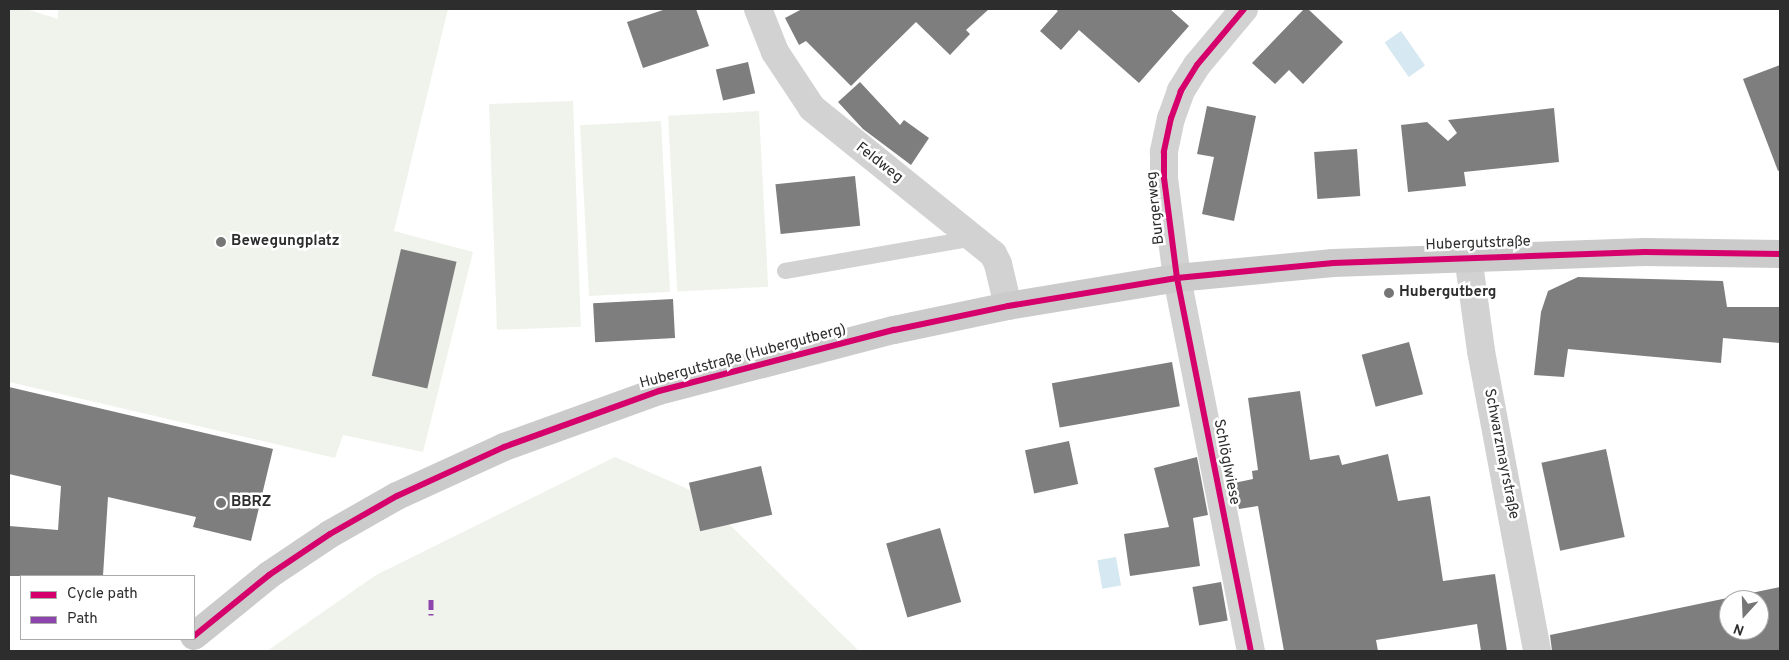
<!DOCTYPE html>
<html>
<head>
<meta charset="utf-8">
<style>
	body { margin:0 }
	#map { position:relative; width:1789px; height:660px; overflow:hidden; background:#fff; font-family:Overpass,sans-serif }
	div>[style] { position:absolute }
	.green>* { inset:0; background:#f0f3eb; transform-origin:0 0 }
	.water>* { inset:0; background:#d6e8f1; transform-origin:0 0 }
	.building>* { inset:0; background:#7e7e7e; transform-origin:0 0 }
	.lane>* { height:16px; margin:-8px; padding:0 8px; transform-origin:8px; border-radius:8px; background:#d2d2d2 }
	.street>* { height:28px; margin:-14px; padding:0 14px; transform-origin:14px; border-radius:14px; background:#d2d2d2 }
	.secondary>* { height:28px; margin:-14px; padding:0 14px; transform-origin:14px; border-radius:14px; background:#cbcbcb }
	.quiet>* { height:5px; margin-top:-2.5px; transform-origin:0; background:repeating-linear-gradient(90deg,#8e44ad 0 10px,transparent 0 15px) }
	.cycleway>* { height:6px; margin:-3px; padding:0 3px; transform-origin:3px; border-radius:3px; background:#d6006c }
	.dots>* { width:14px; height:14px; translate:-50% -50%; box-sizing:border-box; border:2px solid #fff; border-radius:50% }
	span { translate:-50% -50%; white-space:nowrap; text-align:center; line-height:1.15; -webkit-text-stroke:5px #fff; paint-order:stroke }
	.street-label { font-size:15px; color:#2d2d2d }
	.poi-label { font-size:15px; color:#2d2d2d; font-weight:700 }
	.left { translate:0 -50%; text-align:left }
	.frame { position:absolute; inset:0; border:10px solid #2d2d2d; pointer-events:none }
	.legend { position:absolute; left:20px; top:575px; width:175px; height:65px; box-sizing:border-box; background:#fff; border:1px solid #ababab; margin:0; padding:6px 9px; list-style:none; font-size:15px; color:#2d2d2d }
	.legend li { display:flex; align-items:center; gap:10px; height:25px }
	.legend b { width:25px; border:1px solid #ababab }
	.north { position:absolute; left:1719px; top:590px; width:50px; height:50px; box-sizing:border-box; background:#fff; border:1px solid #ababab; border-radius:50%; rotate:200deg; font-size:14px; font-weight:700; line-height:20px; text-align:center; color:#2d2d2d }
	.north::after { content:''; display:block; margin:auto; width:18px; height:22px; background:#767676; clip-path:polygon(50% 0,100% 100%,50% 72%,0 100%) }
</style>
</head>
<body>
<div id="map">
	<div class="green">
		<div style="clip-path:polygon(9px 9px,26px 9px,58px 19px,58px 9px,448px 9px,394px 231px,473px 252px,423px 452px,343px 435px,335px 458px,9px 382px)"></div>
		<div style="left:573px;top:101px;width:226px;height:84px;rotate:88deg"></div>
		<div style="left:759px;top:111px;width:176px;height:91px;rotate:87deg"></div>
		<div style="left:661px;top:121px;width:171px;height:81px;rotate:87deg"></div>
		<div style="clip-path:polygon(615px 457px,697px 493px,859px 651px,267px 651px,376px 575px)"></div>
	</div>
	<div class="water">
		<div style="left:1401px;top:31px;width:42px;height:20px;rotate:55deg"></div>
		<div style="left:1116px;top:557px;width:29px;height:19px;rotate:80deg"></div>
	</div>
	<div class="building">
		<div style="clip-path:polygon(666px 9px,696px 9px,709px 46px,643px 68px,627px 22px)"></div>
		<div style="clip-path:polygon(802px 9px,989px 9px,966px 30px,970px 34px,950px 55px,916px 22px,851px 86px,806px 41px,799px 45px,785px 18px)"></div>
		<div style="clip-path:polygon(1055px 9px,1170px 9px,1189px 26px,1139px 83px,1079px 30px,1061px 50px,1040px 31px,1058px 11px)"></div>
		<div style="clip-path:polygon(1304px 9px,1308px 9px,1343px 42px,1303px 84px,1289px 70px,1275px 84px,1252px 63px)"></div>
		<div style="left:748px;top:62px;width:32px;height:33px;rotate:77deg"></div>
		<div style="clip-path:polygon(1780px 65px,1780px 170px,1778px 171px,1743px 79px)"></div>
		<div style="clip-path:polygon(860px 82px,900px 125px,904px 120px,929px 138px,911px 165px,863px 129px,838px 102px)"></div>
		<div style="clip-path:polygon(1207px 106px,1256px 116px,1234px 221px,1202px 214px,1214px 157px,1197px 154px)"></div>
		<div style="clip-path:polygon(1554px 108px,1559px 162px,1464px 172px,1466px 186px,1408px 192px,1401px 125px,1427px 122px,1448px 141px,1457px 133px,1448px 120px)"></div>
		<div style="left:1357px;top:149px;width:47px;height:43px;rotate:86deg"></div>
		<div style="left:855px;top:176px;width:50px;height:80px;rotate:84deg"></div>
		<div style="left:401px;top:249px;width:57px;height:130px;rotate:13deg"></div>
		<div style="clip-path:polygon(1578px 277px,1723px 281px,1727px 307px,1780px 307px,1780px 343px,1723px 338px,1721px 363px,1568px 349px,1564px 377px,1534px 375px,1541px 312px,1548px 291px)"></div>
		<div style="left:673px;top:299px;width:39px;height:80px;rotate:87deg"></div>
		<div style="left:1409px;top:342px;width:54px;height:49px;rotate:75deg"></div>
		<div style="left:1172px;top:362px;width:45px;height:122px;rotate:80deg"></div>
		<div style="clip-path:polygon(9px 387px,273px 449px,251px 541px,193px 527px,196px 517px,108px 497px,103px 576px,9px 576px,9px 526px,58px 530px,61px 486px,9px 474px)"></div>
		<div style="clip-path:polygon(1300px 391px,1310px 460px,1339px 455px,1342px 465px,1388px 454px,1398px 501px,1430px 496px,1443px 581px,1495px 574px,1507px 651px,1481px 651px,1477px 624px,1376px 640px,1378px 651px,1284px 651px,1258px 506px,1239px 509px,1234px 483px,1253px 479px,1252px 471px,1258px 470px,1248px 398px)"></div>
		<div style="left:1069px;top:441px;width:44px;height:45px;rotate:78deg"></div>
		<div style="left:1606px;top:449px;width:90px;height:66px;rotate:78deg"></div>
		<div style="clip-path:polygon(1197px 457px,1208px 515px,1193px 518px,1200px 566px,1130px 576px,1124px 534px,1169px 527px,1154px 468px)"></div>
		<div style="left:761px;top:466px;width:50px;height:74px;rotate:77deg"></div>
		<div style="left:940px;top:528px;width:77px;height:56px;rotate:74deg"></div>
		<div style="left:1221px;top:582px;width:39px;height:29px;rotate:80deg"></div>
		<div style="clip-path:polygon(evenodd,1780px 587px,1780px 651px,1552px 651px,1550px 635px,1780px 587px,1729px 600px,1759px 600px,1759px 630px,1729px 630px,1729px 600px)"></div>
	</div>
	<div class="lane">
		<div style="left:785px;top:271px;width:193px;rotate:-9.9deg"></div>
	</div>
	<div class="street">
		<div style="left:758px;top:9px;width:46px;rotate:68.4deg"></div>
		<div style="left:775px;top:52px;width:67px;rotate:56.5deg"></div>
		<div style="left:812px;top:108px;width:233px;rotate:38.9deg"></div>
		<div style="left:993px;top:254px;width:11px;rotate:63deg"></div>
		<div style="left:998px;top:264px;width:43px;rotate:76.6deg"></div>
		<div style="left:1244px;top:9px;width:73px;rotate:130deg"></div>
		<div style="left:1197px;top:65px;width:31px;rotate:122deg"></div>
		<div style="left:1181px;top:91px;width:29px;rotate:110deg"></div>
		<div style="left:1171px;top:118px;width:35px;rotate:102deg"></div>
		<div style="left:1164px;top:152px;width:26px;rotate:90deg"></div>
		<div style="left:1164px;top:178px;width:101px;rotate:82.6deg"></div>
		<div style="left:1177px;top:278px;width:380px;rotate:78.8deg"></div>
		<div style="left:1468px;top:256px;width:96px;rotate:82.2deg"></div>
		<div style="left:1481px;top:351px;width:305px;rotate:79.4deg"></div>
	</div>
	<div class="secondary">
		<div style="left:194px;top:636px;width:97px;rotate:-39.1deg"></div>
		<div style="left:269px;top:575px;width:73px;rotate:-33.9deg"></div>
		<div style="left:330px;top:534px;width:77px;rotate:-29.6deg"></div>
		<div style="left:397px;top:496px;width:118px;rotate:-24.6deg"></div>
		<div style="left:504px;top:447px;width:165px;rotate:-19.9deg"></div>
		<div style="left:659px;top:391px;width:243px;rotate:-14.6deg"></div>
		<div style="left:894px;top:330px;width:116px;rotate:-11.9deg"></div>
		<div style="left:1008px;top:306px;width:171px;rotate:-9.4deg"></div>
		<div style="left:1177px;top:278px;width:157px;rotate:-5.5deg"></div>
		<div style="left:1333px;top:263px;width:312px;rotate:-2deg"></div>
		<div style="left:1645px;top:252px;width:135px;rotate:0.8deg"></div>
	</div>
	<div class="quiet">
		<div style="left:431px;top:599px;width:16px;rotate:90deg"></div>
	</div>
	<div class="cycleway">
		<div style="left:1244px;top:9px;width:73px;rotate:130deg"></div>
		<div style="left:1197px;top:65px;width:31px;rotate:122deg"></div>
		<div style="left:1181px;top:91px;width:29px;rotate:110deg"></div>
		<div style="left:1171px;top:118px;width:35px;rotate:102deg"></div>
		<div style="left:1164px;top:152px;width:26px;rotate:90deg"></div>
		<div style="left:1164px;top:178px;width:101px;rotate:82.6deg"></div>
		<div style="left:1177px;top:278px;width:380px;rotate:78.8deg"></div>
		<div style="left:194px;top:636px;width:97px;rotate:-39.1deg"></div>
		<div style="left:269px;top:575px;width:73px;rotate:-33.9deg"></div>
		<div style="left:330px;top:534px;width:77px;rotate:-29.6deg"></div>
		<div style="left:397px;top:496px;width:118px;rotate:-24.6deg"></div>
		<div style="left:504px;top:447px;width:165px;rotate:-19.9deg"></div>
		<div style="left:659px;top:391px;width:243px;rotate:-14.6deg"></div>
		<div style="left:894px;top:330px;width:116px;rotate:-11.9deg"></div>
		<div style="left:1008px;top:306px;width:171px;rotate:-9.4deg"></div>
		<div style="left:1177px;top:278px;width:157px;rotate:-5.5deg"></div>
		<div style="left:1333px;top:263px;width:312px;rotate:-2deg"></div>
		<div style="left:1645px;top:252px;width:135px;rotate:0.8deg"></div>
	</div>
	<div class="dots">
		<div style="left:221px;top:242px;background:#767676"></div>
		<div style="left:1389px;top:293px;background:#767676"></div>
		<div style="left:221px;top:503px;background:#767676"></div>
	</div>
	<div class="street-label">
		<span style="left:879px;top:163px;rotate:38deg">Feldweg</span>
		<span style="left:1156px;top:208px;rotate:-96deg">Burgerweg</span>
		<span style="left:1478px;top:244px;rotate:-2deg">Hubergutstraße</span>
		<span style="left:743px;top:357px;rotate:-15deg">Hubergutstraße (Hubergutberg)</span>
		<span style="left:1501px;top:454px;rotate:79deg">Schwarzmayrstraße</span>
		<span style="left:1226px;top:462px;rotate:79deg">Schlöglwiese</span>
	</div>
	<div class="poi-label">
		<span class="left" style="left:231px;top:242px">Bewegungplatz</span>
		<span class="left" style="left:1399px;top:293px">Hubergutberg</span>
		<span class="left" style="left:231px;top:503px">BBRZ</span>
	</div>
	<div class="frame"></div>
	<ul class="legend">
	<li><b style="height:6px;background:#d6006c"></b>Cycle path</li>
	<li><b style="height:6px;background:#8e44ad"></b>Path</li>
	</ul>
	<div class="north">N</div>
</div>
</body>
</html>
